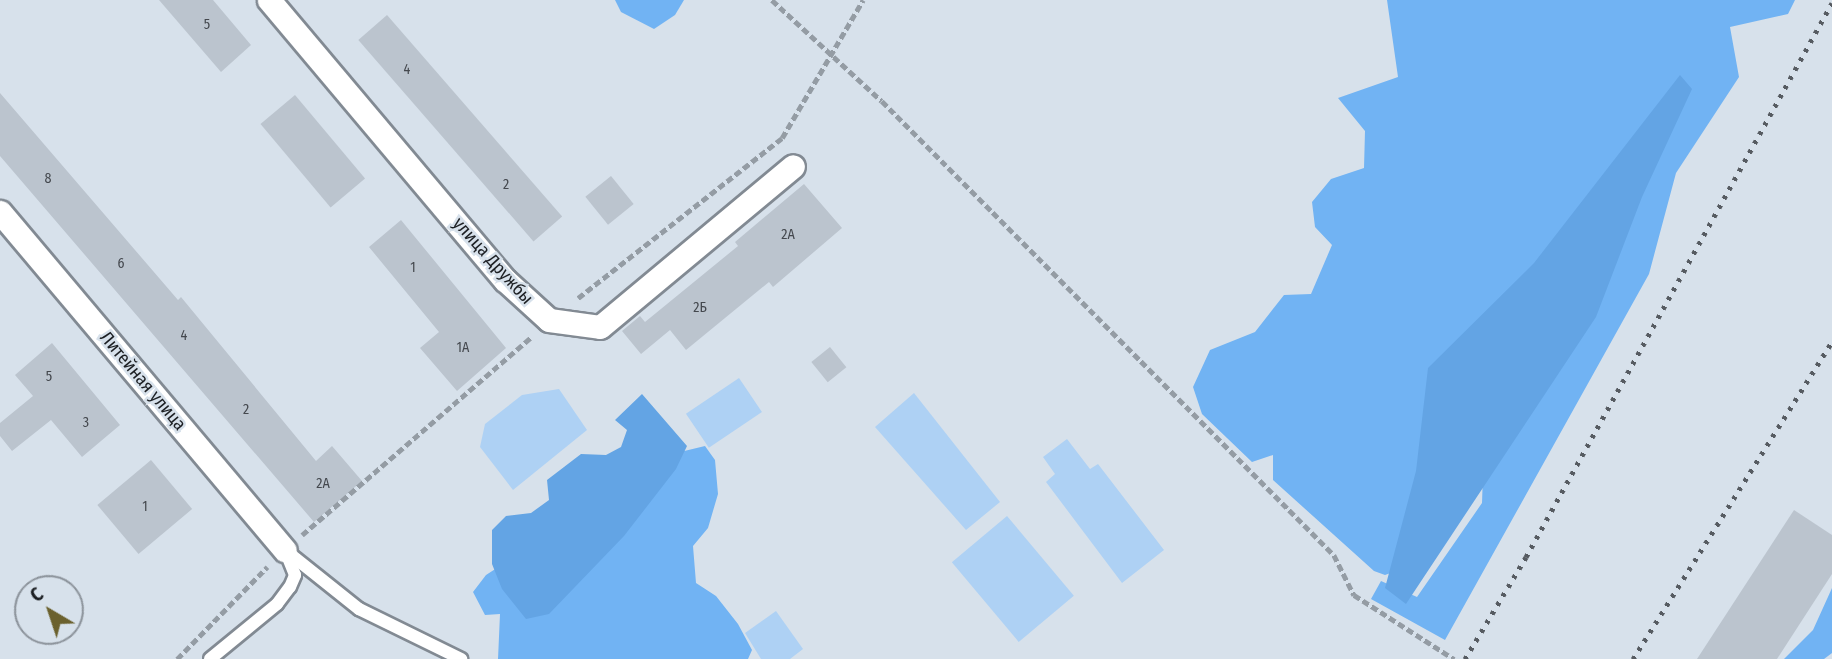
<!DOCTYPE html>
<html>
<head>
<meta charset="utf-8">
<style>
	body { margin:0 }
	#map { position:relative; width:1832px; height:659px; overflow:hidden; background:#d7e1eb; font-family:"Fira Sans Condensed",sans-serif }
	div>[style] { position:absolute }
	.green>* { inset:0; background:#aed1f4; transform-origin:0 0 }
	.forest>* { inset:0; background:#71b3f3 }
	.water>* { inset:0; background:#63a4e4 }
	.building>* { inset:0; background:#bbc4ce; transform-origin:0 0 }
	.path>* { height:4.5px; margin-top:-2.25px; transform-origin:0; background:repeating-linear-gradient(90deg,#949ca4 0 7px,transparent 0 10.5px) }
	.roads { filter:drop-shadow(2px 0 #828a93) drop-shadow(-2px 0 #828a93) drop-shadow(0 2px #828a93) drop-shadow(0 -2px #828a93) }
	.lane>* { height:12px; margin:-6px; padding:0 6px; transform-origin:6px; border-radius:6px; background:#fff }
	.street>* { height:23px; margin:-11.5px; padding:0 11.5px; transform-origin:11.5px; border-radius:11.5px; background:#fff }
	.rail>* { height:5px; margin-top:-2.5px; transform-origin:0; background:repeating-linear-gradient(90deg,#565b61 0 3.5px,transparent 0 10.5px) }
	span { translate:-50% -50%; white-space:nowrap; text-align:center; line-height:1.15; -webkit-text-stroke:5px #d7e1eb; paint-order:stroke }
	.number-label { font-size:14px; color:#44484e }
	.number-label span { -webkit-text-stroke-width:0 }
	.street-label { font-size:18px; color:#1c1f23 }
	.north { position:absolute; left:14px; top:575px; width:70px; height:70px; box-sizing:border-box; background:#d7e1eb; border:2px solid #8c939b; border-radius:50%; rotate:321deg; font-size:19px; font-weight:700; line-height:28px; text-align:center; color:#1c1f23 }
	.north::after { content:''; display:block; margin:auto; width:24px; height:32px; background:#6b612e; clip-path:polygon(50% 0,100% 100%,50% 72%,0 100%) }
</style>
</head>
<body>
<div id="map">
	<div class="green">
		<div style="left:739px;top:378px;width:41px;height:64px;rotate:56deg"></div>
		<div style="clip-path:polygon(559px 389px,587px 430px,513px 490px,480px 447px,485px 424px,522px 395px)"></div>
		<div style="clip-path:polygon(914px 393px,1000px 502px,966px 530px,875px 427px)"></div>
		<div style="clip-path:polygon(1067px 439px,1090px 469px,1098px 464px,1164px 550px,1122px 583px,1046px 482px,1055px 474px,1043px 457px)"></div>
		<div style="left:1007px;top:516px;width:104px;height:72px;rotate:50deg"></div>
		<div style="clip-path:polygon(776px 611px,803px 649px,790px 659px,761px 659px,745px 633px)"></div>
	</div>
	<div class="forest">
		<div style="clip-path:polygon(615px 0,684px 0,675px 15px,654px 29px,621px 12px)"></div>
		<div style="clip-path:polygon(1387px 0,1795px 0,1788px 14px,1730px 27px,1739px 77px,1676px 173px,1649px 274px,1445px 640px,1371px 599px,1381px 581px,1417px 597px,1482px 503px,1484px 444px,1396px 571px,1385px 575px,1374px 571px,1273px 480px,1273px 455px,1252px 462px,1202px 414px,1193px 387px,1210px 350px,1255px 332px,1284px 295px,1311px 294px,1332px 245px,1315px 227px,1312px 202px,1331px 179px,1364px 168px,1365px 131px,1338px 98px,1398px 77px)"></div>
		<div style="clip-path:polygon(705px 446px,715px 460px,718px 494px,708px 528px,693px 546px,696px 583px,716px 596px,738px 624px,752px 650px,748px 659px,498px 659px,500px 614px,485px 615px,473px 592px,486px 575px,676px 453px)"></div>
		<div style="clip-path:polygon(1832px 588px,1832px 653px,1824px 659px,1784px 659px,1813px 630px)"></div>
	</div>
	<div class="water">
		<div style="clip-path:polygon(1680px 75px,1692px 89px,1642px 197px,1596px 317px,1406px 604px,1385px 588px,1416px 471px,1428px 368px,1534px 263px)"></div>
		<div style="clip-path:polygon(642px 394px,687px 446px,676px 469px,624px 536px,549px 614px,526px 619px,502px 589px,492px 564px,492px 530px,506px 516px,531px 513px,549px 500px,547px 480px,581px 454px,606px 455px,621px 447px,627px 430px,615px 420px)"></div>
	</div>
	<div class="building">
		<div style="clip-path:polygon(159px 0,213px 0,251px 45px,221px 72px)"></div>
		<div style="left:387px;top:15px;width:267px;height:38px;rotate:49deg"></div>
		<div style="clip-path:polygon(0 93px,178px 300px,181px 297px,316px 461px,332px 446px,362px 481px,314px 522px,0 156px)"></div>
		<div style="left:295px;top:95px;width:109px;height:45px;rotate:50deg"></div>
		<div style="left:611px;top:176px;width:36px;height:33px;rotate:51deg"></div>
		<div style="clip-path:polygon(804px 184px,842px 228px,773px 287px,769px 282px,686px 350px,670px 330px,641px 354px,622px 331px,640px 316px,645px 322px,738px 246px,735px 242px)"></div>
		<div style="clip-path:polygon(401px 220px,506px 348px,457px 391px,420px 348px,439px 332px,369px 247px)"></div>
		<div style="clip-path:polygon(52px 343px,120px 425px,82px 457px,51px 420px,12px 451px,0 436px,0 423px,33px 396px,15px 375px)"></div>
		<div style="left:830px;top:347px;width:26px;height:24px;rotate:51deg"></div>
		<div style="left:151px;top:460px;width:64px;height:70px;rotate:50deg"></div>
		<div style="clip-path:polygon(1794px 510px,1832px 535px,1832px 574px,1777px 659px,1697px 659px)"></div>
	</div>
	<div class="path">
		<div style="left:772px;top:0;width:149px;rotate:42.6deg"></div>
		<div style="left:882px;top:101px;width:641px;rotate:45.13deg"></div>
		<div style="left:1334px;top:555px;width:45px;rotate:63.4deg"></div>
		<div style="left:1354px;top:595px;width:119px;rotate:32.6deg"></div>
		<div style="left:578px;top:298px;width:259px;rotate:-38.1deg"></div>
		<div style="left:782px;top:138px;width:160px;rotate:-59.6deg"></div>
		<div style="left:302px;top:535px;width:303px;rotate:-40.8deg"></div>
		<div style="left:177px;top:659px;width:129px;rotate:-45.6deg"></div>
	</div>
	<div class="roads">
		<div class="lane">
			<div style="left:285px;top:550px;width:95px;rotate:38.6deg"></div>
			<div style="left:359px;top:609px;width:114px;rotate:26.1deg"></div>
			<div style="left:210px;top:659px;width:87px;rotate:-39.4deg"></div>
			<div style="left:277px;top:604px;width:21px;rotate:-53deg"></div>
			<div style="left:290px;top:587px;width:13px;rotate:-67deg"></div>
			<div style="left:295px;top:575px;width:24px;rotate:-112deg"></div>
		</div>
		<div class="street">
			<div style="left:269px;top:0;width:366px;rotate:49.9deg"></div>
			<div style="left:505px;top:280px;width:59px;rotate:42.3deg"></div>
			<div style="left:549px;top:320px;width:51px;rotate:7.8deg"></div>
			<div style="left:600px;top:327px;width:251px;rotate:-39.8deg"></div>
			<div style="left:0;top:212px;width:442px;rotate:49.9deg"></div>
		</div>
	</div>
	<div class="rail">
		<div style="left:1465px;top:659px;width:119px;rotate:-59.1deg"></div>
		<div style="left:1526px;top:557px;width:633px;rotate:-61.09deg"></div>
		<div style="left:1633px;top:659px;width:374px;rotate:-57.9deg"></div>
	</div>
	<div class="number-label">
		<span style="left:207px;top:25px">5</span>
		<span style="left:407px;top:70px">4</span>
		<span style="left:48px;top:179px">8</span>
		<span style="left:506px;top:185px">2</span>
		<span style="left:788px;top:235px">2А</span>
		<span style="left:121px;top:264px">6</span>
		<span style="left:413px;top:268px">1</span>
		<span style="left:700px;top:308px">2Б</span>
		<span style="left:184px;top:336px">4</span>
		<span style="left:463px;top:348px">1А</span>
		<span style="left:49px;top:377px">5</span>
		<span style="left:246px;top:410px">2</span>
		<span style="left:86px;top:423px">3</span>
		<span style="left:323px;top:484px">2А</span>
		<span style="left:145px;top:507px">1</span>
	</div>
	<div class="street-label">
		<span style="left:493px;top:261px;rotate:48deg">улица Дружбы</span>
		<span style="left:143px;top:381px;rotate:50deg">Литейная улица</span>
	</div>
	<div class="north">С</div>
</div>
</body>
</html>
